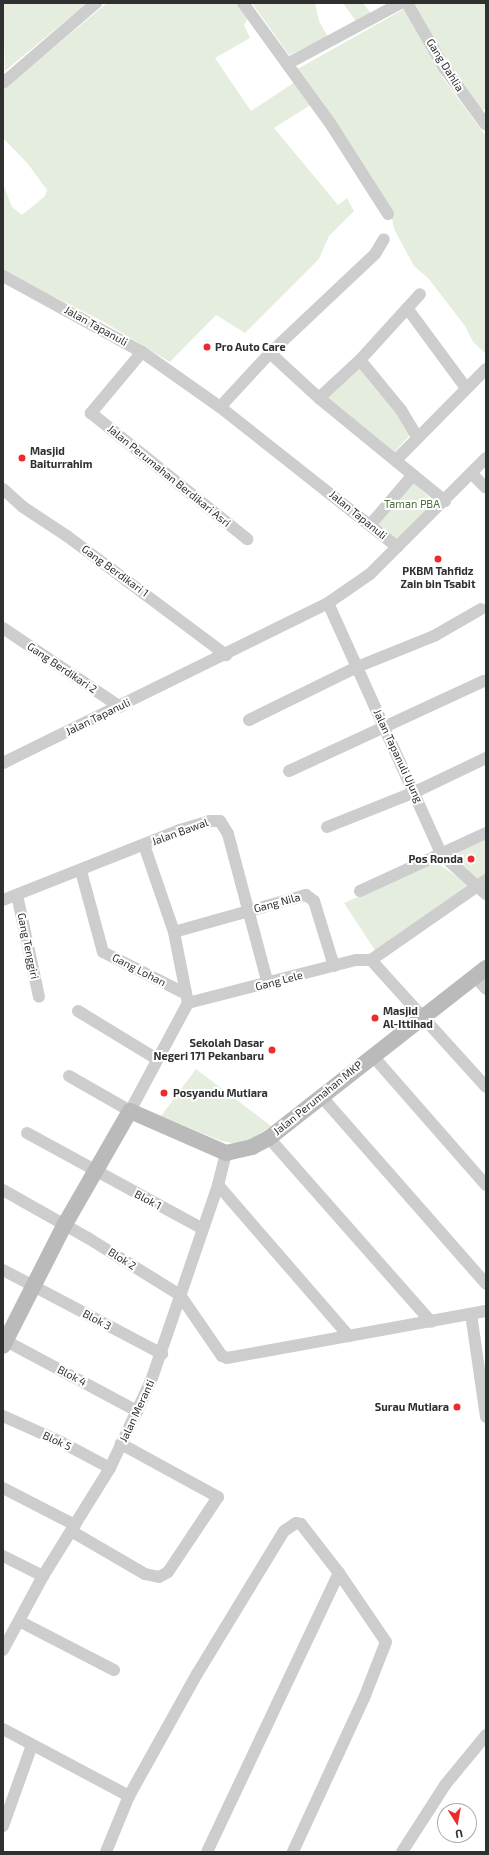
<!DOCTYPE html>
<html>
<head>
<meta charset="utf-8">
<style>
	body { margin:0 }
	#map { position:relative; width:489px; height:1855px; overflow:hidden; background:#fff; font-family:"Exo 2",sans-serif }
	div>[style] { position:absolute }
	.green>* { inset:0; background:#e5eede; transform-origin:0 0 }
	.street>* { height:12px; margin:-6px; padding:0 6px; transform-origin:6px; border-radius:6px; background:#cdcdcd }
	.secondary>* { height:16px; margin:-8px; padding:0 8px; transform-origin:8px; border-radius:8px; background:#bababa }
	.dots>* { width:11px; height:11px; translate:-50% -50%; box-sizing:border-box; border:2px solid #fff; border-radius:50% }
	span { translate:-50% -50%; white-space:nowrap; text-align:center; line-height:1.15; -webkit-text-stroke:4px #fff; paint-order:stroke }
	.street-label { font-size:11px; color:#303030 }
	.poi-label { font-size:11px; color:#303030; font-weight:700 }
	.left { translate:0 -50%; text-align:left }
	.right { translate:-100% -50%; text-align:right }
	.park-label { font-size:11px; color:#4f6f3b }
	.frame { position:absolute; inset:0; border:4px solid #303030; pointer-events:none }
	.north { position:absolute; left:437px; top:1803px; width:40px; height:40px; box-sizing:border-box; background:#fff; border:1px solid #acacac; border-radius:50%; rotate:169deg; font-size:11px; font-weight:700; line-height:16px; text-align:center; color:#303030 }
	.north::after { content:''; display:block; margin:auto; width:14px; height:18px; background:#ee2b2c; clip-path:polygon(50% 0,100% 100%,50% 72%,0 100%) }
</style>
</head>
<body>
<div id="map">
	<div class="green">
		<div style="clip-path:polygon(3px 3px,87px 3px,5px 71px)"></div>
		<div style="clip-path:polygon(107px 3px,239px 3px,249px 16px,244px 25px,250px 38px,215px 58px,251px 111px,295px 82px,312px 104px,274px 128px,338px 205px,347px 198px,354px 211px,329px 236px,319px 259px,245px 333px,216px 315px,170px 362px,104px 322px,3px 271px,3px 184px,12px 207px,22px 215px,45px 196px,47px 190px,28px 164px,3px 138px,3px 90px)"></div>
		<div style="clip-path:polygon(252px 3px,315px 3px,319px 21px,328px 37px,289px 55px)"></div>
		<div style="clip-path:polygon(343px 3px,363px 3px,373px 16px,357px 23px)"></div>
		<div style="clip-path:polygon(412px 3px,486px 3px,486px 108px,481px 111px,451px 71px)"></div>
		<div style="clip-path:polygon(404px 9px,443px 78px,486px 136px,486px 354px,473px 342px,465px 326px,428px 278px,414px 266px,394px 229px,391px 212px,292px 72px)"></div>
		<div style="clip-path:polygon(360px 367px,410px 428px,411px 434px,393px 454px,328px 398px,329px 394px)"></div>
		<div style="left:412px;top:481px;width:30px;height:55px;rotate:44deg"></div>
		<div style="clip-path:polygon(486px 836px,486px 874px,478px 881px,450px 854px)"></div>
		<div style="clip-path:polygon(436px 862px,463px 881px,467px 885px,465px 890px,376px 952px,344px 903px)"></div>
		<div style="clip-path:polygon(196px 1069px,271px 1126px,243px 1145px,221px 1141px,161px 1116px)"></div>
	</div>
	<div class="street">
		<div style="left:243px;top:3px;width:148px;rotate:54.1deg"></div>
		<div style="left:330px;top:123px;width:108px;rotate:57.5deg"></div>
		<div style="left:407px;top:3px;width:76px;rotate:60.1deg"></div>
		<div style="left:445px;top:69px;width:69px;rotate:53.8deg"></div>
		<div style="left:287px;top:64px;width:129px;rotate:-28.2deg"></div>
		<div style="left:3px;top:83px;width:123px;rotate:-40.7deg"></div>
		<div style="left:3px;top:276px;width:158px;rotate:28.7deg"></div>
		<div style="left:142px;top:352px;width:95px;rotate:35.2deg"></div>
		<div style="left:220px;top:407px;width:226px;rotate:38.3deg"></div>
		<div style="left:407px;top:308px;width:99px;rotate:53.6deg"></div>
		<div style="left:142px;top:352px;width:80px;rotate:129.9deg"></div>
		<div style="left:91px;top:413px;width:201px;rotate:38.9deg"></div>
		<div style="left:270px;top:353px;width:67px;rotate:42.6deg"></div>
		<div style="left:319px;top:398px;width:163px;rotate:39.3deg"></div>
		<div style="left:360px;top:360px;width:65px;rotate:50.6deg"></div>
		<div style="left:401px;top:410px;width:31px;rotate:59deg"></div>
		<div style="left:319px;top:398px;width:56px;rotate:-42.8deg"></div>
		<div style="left:360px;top:360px;width:89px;rotate:-47.7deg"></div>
		<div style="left:220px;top:407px;width:74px;rotate:-47.2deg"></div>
		<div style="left:270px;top:353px;width:144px;rotate:-43.3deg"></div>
		<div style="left:375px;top:254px;width:17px;rotate:-59deg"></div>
		<div style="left:396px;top:460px;width:128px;rotate:-45.3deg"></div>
		<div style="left:471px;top:473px;width:21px;rotate:45deg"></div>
		<div style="left:3px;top:489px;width:27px;rotate:42deg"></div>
		<div style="left:23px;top:507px;width:53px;rotate:33.4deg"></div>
		<div style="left:67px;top:536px;width:199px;rotate:36.8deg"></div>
		<div style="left:370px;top:525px;width:65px;rotate:-49.4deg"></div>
		<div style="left:328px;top:603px;width:277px;rotate:65.7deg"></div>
		<div style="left:442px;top:855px;width:59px;rotate:41.6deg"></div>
		<div style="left:3px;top:628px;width:141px;rotate:34deg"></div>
		<div style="left:249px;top:720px;width:120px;rotate:-26.1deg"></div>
		<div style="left:357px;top:667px;width:83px;rotate:-21.9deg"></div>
		<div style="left:434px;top:636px;width:54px;rotate:-29.9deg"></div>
		<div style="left:3px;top:763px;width:362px;rotate:-26.2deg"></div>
		<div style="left:328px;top:603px;width:51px;rotate:-34.6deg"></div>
		<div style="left:370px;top:574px;width:164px;rotate:-45deg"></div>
		<div style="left:289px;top:771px;width:215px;rotate:-24.8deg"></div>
		<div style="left:327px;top:827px;width:95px;rotate:-21.7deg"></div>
		<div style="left:415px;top:792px;width:79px;rotate:-25.6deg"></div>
		<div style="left:81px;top:871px;width:84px;rotate:74.8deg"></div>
		<div style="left:103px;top:952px;width:93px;rotate:26.8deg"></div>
		<div style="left:360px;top:891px;width:139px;rotate:-24.7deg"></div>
		<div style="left:17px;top:895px;width:104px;rotate:77.8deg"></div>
		<div style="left:3px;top:900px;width:190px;rotate:-21.6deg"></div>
		<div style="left:180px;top:830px;width:31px;rotate:-17deg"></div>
		<div style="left:210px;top:821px;width:10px"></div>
		<div style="left:220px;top:821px;width:15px;rotate:58deg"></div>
		<div style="left:228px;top:834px;width:155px;rotate:75.1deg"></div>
		<div style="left:174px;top:932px;width:137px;rotate:-15.7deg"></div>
		<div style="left:306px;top:895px;width:10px;rotate:37deg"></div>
		<div style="left:314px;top:901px;width:68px;rotate:72.9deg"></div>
		<div style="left:371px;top:960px;width:171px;rotate:47.8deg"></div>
		<div style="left:371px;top:960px;width:140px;rotate:-34.8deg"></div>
		<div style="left:475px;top:977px;width:16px;rotate:47deg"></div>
		<div style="left:188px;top:1003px;width:173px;rotate:-14.4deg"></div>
		<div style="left:356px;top:960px;width:15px"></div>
		<div style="left:78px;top:1011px;width:92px;rotate:31.3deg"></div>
		<div style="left:372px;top:1055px;width:173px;rotate:48.8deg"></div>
		<div style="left:69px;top:1076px;width:70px;rotate:29.8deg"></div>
		<div style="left:130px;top:1111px;width:123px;rotate:-61.8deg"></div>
		<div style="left:188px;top:1003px;width:72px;rotate:-101.2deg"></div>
		<div style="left:174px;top:932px;width:92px;rotate:-109deg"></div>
		<div style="left:321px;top:1096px;width:250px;rotate:48.7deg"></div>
		<div style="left:27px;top:1133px;width:200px;rotate:28.6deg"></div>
		<div style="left:269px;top:1138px;width:245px;rotate:48.6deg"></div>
		<div style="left:218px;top:1185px;width:200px;rotate:49.1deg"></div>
		<div style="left:3px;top:1190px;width:98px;rotate:29.5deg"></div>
		<div style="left:88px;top:1238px;width:108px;rotate:31.8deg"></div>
		<div style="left:180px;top:1295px;width:74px;rotate:55.5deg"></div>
		<div style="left:222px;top:1356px;width:5px;rotate:22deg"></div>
		<div style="left:227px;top:1358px;width:263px;rotate:-10.3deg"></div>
		<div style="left:3px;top:1270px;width:180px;rotate:27.8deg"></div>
		<div style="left:471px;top:1314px;width:104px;rotate:81.7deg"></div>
		<div style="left:6px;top:1341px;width:149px;rotate:28.1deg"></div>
		<div style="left:3px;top:1416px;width:64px;rotate:24.1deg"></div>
		<div style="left:61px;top:1442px;width:55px;rotate:28deg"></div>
		<div style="left:3px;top:1488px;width:81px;rotate:27.2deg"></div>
		<div style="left:71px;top:1531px;width:86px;rotate:30.2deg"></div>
		<div style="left:145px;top:1574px;width:14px;rotate:12deg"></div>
		<div style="left:159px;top:1577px;width:10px;rotate:-29deg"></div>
		<div style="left:168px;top:1572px;width:90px;rotate:-56.3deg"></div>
		<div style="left:218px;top:1497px;width:111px;rotate:-151.3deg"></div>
		<div style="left:3px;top:1556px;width:45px;rotate:26.6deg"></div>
		<div style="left:19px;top:1621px;width:107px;rotate:27.3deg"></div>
		<div style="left:3px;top:1650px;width:84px;rotate:-61.6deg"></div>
		<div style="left:43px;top:1576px;width:127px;rotate:-58.2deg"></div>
		<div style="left:110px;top:1468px;width:96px;rotate:-64.8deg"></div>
		<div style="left:151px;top:1381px;width:207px;rotate:-71.1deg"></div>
		<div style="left:218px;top:1185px;width:33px;rotate:-76deg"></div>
		<div style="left:3px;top:1729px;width:143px;rotate:28deg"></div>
		<div style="left:3px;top:1826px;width:86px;rotate:-70.3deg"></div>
		<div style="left:106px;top:1852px;width:61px;rotate:-67.7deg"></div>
		<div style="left:129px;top:1796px;width:140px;rotate:-60.9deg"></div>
		<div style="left:197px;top:1674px;width:167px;rotate:-58.7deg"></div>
		<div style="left:284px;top:1531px;width:14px;rotate:-34deg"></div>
		<div style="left:296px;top:1523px;width:5px;rotate:11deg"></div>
		<div style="left:301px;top:1524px;width:62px;rotate:52.2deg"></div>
		<div style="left:339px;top:1573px;width:83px;rotate:55.7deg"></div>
		<div style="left:386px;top:1642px;width:60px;rotate:111.4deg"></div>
		<div style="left:364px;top:1698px;width:170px;rotate:114.8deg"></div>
		<div style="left:207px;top:1852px;width:309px;rotate:-64.7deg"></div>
		<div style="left:402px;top:1852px;width:80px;rotate:-57.3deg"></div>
		<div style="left:445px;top:1785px;width:65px;rotate:-50.6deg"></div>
	</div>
	<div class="secondary">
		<div style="left:3px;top:1346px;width:137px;rotate:-63.1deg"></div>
		<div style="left:65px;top:1224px;width:130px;rotate:-60.1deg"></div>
		<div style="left:130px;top:1111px;width:105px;rotate:23.6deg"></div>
		<div style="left:226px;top:1153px;width:27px;rotate:-13deg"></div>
		<div style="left:252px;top:1147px;width:19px;rotate:-28deg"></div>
		<div style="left:269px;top:1138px;width:276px;rotate:-38.1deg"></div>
	</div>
	<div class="dots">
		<div style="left:207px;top:347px;background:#ee2b2c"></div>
		<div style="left:22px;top:458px;background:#ee2b2c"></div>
		<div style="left:438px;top:559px;background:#ee2b2c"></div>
		<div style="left:471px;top:859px;background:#ee2b2c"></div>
		<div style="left:375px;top:1018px;background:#ee2b2c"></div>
		<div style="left:272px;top:1050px;background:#ee2b2c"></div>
		<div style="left:164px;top:1093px;background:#ee2b2c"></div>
		<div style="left:457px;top:1407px;background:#ee2b2c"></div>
	</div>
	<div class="street-label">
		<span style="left:445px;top:65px;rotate:58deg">Gang Dahlia</span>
		<span style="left:96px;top:326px;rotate:29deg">Jalan Tapanuli</span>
		<span style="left:169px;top:476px;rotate:39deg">Jalan Perumahan Berdikari Asri</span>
		<span style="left:358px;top:515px;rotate:39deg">Jalan Tapanuli</span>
		<span style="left:115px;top:571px;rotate:36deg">Gang Berdikari 1</span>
		<span style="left:62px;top:668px;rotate:34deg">Gang Berdikari 2</span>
		<span style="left:98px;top:717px;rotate:-26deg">Jalan Tapanuli</span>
		<span style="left:398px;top:756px;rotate:65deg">Jalan Tapanuli Ujung</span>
		<span style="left:180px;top:832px;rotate:-20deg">Jalan Bawal</span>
		<span style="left:277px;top:903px;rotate:-15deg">Gang Nila</span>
		<span style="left:28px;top:946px;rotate:78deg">Gang Tenggiri</span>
		<span style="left:139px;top:970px;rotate:27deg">Gang Lohan</span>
		<span style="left:279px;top:981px;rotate:-15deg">Gang Lele</span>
		<span style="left:318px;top:1098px;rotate:-39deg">Jalan Perumahan MKP</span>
		<span style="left:148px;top:1200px;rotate:28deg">Blok 1</span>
		<span style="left:122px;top:1259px;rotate:32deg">Blok 2</span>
		<span style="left:97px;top:1320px;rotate:28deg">Blok 3</span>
		<span style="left:72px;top:1376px;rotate:28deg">Blok 4</span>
		<span style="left:137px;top:1411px;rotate:-65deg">Jalan Meranti</span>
		<span style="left:57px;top:1441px;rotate:25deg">Blok 5</span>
	</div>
	<div class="poi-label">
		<span class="left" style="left:215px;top:347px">Pro Auto Care</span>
		<span class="left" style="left:30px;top:458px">Masjid<br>Baiturrahim</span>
		<span style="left:438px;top:578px">PKBM Tahfidz<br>Zain bin Tsabit</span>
		<span class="right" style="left:463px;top:859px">Pos Ronda</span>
		<span class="left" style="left:383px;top:1018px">Masjid<br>Al-Ittihad</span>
		<span class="right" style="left:264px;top:1050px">Sekolah Dasar<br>Negeri 171 Pekanbaru</span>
		<span class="left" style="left:173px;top:1093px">Posyandu Mutiara</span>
		<span class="right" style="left:449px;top:1407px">Surau Mutiara</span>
	</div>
	<div class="park-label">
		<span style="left:412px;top:504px">Taman PBA</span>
	</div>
	<div class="frame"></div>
	<div class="north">U</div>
</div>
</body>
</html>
